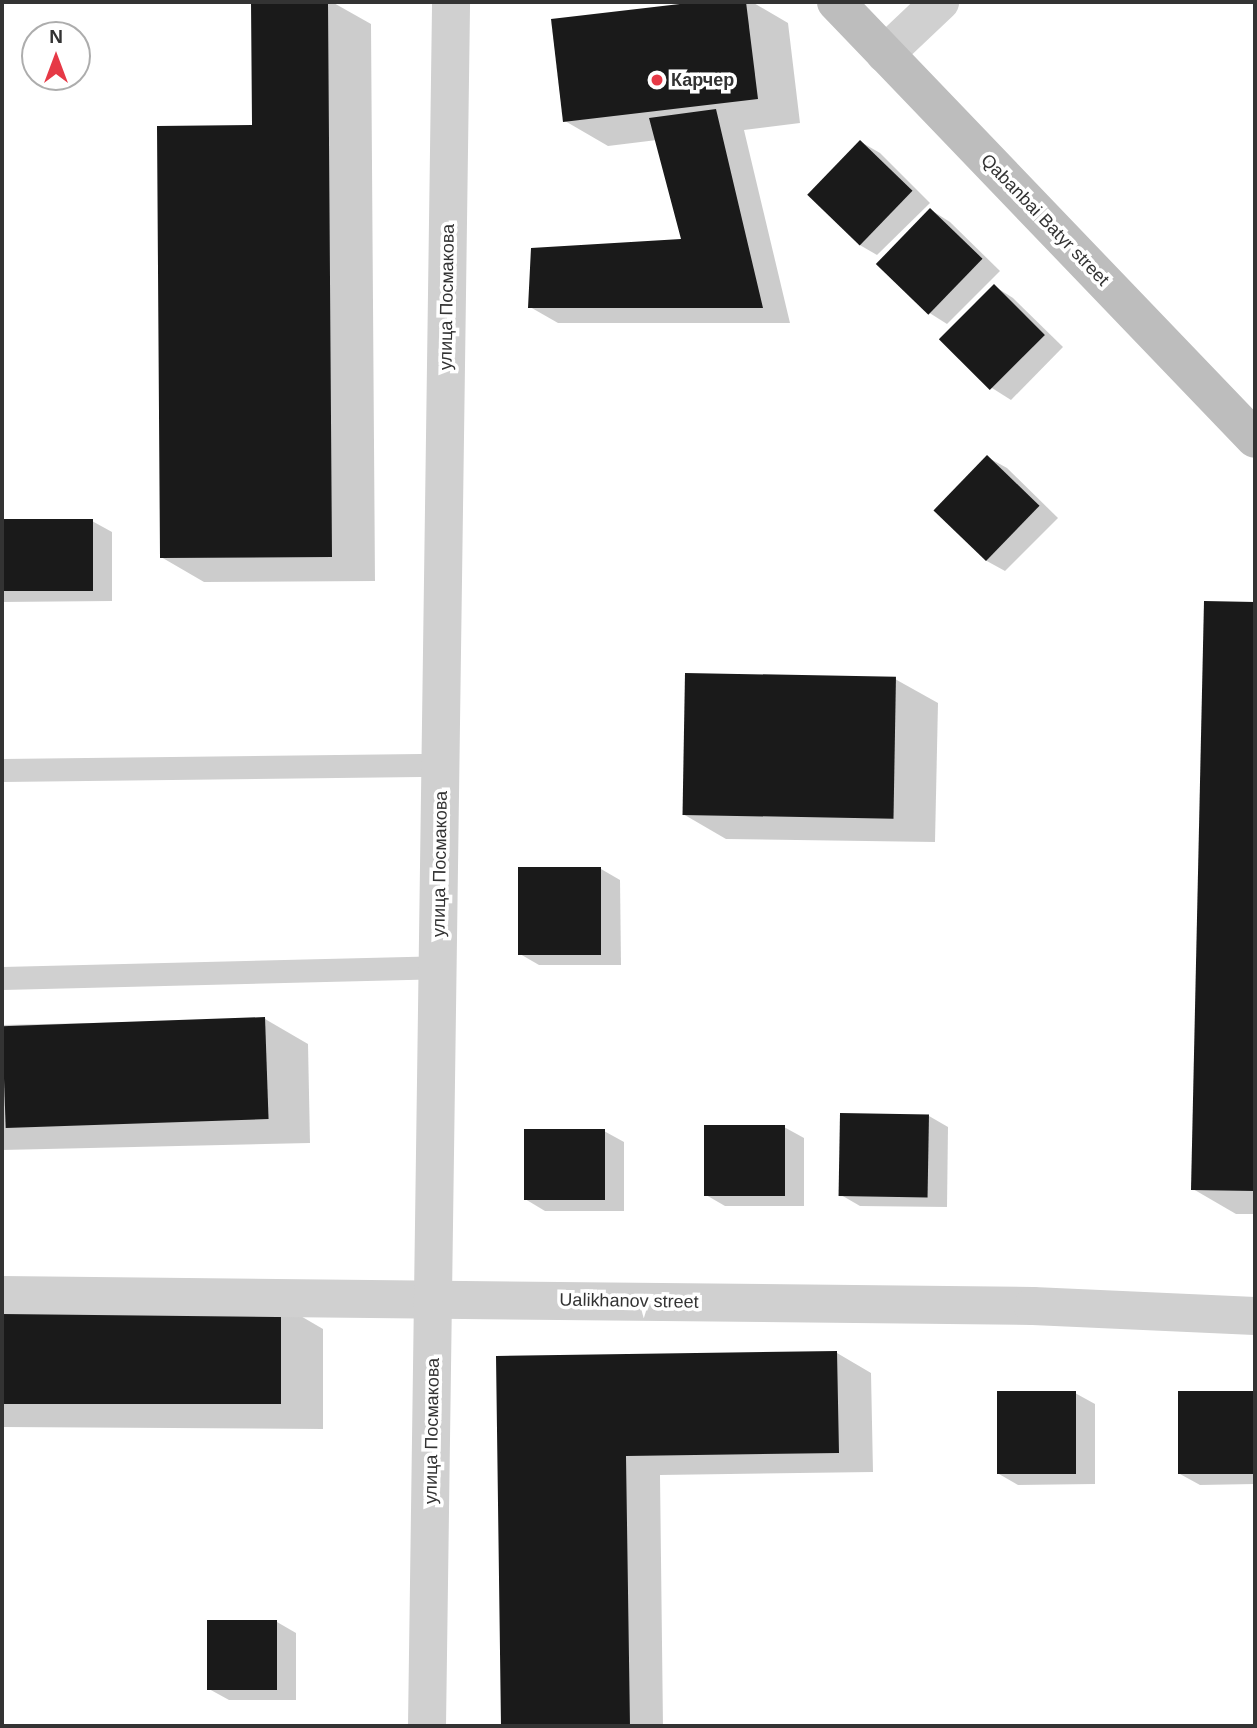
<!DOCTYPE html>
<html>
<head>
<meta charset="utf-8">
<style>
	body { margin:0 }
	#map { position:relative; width:1257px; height:1728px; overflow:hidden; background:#fff; font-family:Helvetica,sans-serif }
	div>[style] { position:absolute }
	.shadow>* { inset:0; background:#0003 }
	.building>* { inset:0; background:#1a1a1a; transform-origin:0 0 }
	.lane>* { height:23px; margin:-11.5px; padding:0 11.5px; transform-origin:11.5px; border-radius:11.5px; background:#d0d0d0 }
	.street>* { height:38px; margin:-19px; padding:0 19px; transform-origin:19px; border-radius:19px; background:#d0d0d0 }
	.secondary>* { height:38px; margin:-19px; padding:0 19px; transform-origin:19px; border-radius:19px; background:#bdbdbd }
	.dots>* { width:19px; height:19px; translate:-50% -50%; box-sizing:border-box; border:4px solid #fff; border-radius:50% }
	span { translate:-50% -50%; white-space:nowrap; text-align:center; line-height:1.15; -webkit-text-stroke:7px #fff; paint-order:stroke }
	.poi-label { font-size:18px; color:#333; font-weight:700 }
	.left { translate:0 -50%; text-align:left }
	.street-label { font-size:18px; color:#333 }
	.frame { position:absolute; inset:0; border:4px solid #333; pointer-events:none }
	.north { position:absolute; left:21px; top:21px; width:70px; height:70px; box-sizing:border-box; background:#fff; border:2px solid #adadad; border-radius:50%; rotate:0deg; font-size:19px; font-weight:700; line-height:28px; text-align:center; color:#333 }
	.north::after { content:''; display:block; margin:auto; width:24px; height:32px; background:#e63946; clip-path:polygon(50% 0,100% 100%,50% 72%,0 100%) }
</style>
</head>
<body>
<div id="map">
	<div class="shadow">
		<div style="clip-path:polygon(253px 2px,332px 2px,371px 24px,375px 581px,204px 582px,161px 557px,254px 127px)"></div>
		<div style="clip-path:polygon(712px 2px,752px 2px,788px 23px,800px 123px,744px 130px,790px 323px,558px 323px,530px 307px,683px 240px,657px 140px,608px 146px,565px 121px,553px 21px)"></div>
		<div style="clip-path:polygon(861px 142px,880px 153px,930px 203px,877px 255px,858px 244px)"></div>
		<div style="clip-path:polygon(931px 210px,950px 222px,1000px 271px,947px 324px,928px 312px)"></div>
		<div style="clip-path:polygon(994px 286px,1013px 298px,1063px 347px,1011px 400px,992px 388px)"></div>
		<div style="clip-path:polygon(987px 457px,1007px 468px,1058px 518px,1005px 571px,985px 560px)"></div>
		<div style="clip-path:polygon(92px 521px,112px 532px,112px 601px,2px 602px,2px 522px)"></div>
		<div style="clip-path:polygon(1206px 603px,1255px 604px,1255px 1214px,1236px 1214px,1193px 1189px)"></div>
		<div style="clip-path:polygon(895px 679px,938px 703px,935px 842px,726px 839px,683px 814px)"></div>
		<div style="clip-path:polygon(601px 869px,620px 880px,621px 965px,539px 965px,520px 954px)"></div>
		<div style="clip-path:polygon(265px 1019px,308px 1044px,310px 1143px,2px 1150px,2px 1025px)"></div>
		<div style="clip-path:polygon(929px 1116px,948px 1127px,947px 1207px,860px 1206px,841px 1195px)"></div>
		<div style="clip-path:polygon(784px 1127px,804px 1138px,804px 1206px,725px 1206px,706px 1195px)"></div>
		<div style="clip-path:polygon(604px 1131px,624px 1142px,624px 1211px,545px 1211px,525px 1199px)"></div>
		<div style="clip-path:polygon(2px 1302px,280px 1304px,323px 1329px,323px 1429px,2px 1427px)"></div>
		<div style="clip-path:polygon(837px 1353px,871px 1373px,873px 1472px,660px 1475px,663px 1726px,502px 1726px,498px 1358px)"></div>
		<div style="clip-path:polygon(1075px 1393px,1095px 1404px,1095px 1484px,1018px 1485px,999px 1474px)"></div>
		<div style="clip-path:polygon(1255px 1393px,1255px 1484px,1200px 1485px,1180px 1474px,1180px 1394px)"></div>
		<div style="clip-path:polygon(277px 1622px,296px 1633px,296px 1700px,229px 1700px,209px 1689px)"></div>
	</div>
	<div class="building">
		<div style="clip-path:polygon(251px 2px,328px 2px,332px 557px,160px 558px,157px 126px,252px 125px)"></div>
		<div style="clip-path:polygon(697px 2px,746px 2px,758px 99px,563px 122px,551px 19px)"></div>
		<div style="clip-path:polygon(716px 109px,763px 308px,528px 308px,531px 248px,681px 239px,649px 118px)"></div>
		<div style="left:860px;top:140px;width:73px;height:76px;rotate:44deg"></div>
		<div style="left:930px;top:208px;width:73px;height:78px;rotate:44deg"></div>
		<div style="left:994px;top:284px;width:72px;height:78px;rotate:45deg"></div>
		<div style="left:987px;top:455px;width:73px;height:77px;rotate:44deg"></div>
		<div style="left:93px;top:519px;width:72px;height:91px;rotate:90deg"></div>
		<div style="clip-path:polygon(1204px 601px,1255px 602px,1255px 1191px,1191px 1190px)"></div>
		<div style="left:685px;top:673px;width:211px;height:142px;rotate:1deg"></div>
		<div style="left:518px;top:867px;width:83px;height:88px"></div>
		<div style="left:265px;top:1017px;width:102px;height:263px;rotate:88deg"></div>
		<div style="left:840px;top:1113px;width:89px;height:83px;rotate:1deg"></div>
		<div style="left:704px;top:1125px;width:81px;height:71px"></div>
		<div style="left:524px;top:1129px;width:81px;height:71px"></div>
		<div style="left:2px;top:1301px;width:279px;height:103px"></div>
		<div style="clip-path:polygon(837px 1351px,839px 1453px,626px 1456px,630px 1726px,501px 1726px,496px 1356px)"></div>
		<div style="left:1076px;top:1391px;width:83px;height:79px;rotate:90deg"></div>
		<div style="left:1255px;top:1391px;width:83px;height:77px;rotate:90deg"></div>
		<div style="left:207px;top:1620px;width:70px;height:70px"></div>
	</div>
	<div class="lane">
		<div style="left:2px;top:770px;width:439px;rotate:-0.7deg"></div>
		<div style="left:2px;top:978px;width:436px;rotate:-1.4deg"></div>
	</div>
	<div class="street">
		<div style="left:885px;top:54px;width:76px;rotate:-43.4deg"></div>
		<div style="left:2px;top:1295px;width:1031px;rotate:0.61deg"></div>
		<div style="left:1033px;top:1306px;width:222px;rotate:2.6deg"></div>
		<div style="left:427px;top:1726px;width:1724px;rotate:-89.2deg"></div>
	</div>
	<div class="secondary">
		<div style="left:836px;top:2px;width:605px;rotate:46.2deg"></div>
	</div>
	<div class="dots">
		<div style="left:657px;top:80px;background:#e63946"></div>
	</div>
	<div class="poi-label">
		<span class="left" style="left:671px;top:80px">Карчер</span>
	</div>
	<div class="street-label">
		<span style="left:1045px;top:220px;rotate:46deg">Qabanbai Batyr street</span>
		<span style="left:447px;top:297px;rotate:-89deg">улица Посмакова</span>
		<span style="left:440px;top:864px;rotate:-89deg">улица Посмакова</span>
		<span style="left:629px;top:1301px;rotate:1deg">Ualikhanov street</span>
		<span style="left:432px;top:1431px;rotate:-89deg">улица Посмакова</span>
	</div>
	<div class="frame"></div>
	<div class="north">N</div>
</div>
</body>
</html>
